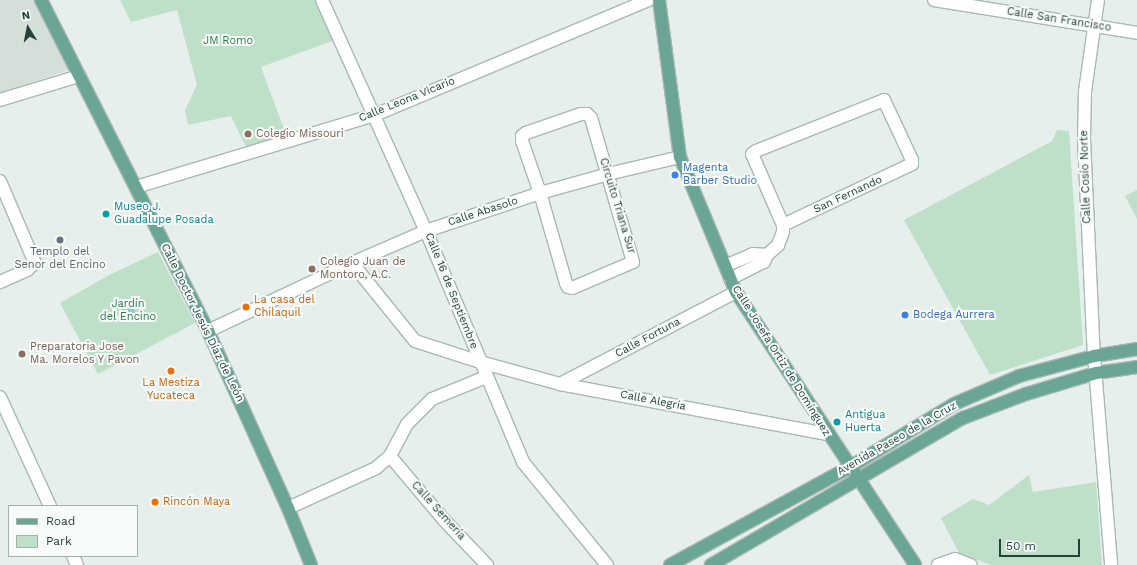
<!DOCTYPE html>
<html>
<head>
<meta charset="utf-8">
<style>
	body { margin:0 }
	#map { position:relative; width:1137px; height:565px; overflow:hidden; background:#e6efeb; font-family:"Work Sans",sans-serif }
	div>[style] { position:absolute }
	.built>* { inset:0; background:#d4dfda }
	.green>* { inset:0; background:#bfe0c8 }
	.water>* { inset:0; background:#8ec9d4 }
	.round { border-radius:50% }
	.roads { filter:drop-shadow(1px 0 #a8b8b2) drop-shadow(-1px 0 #a8b8b2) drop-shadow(0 1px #a8b8b2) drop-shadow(0 -1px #a8b8b2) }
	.minor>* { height:12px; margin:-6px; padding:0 6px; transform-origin:6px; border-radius:6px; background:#fff }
	.major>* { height:12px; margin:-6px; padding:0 6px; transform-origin:6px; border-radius:6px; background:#6aa596 }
	.dots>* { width:11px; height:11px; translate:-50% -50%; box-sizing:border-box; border:2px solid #f7fbf9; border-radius:50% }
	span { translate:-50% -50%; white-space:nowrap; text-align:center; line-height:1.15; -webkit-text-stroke:4px #f7fbf9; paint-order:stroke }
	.street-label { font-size:11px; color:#24423a }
	.park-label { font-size:11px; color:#2d7a4b }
	.education-label { font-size:11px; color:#785e54 }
	.left { translate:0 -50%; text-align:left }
	.shop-label { font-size:11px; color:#366cbe }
	.culture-label { font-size:11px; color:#0d838f }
	.worship-label { font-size:11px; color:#5b616d }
	.food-label { font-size:11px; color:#c56008 }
	.legend { position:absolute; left:8px; top:505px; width:130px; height:52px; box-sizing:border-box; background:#f7fbf9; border:1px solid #a3b1ad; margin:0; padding:5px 7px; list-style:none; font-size:12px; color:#24423a }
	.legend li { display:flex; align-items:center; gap:8px; height:20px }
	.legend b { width:20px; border:1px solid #a3b1ad }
	.north { position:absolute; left:8px; top:8px; width:40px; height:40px; -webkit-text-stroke:3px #f7fbf9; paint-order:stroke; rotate:350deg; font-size:11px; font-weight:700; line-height:16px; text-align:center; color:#24423a }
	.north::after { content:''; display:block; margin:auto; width:14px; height:18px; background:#24423a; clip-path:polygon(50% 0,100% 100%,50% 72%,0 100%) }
	.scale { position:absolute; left:999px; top:539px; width:81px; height:18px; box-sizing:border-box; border:2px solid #24423a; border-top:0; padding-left:5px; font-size:12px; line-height:14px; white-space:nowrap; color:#24423a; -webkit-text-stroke:3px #f7fbf9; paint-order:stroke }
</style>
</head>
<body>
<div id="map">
	<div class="built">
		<div style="clip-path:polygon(0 0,34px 0,69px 70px,0 93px)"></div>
	</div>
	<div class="green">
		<div style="clip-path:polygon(120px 0,316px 0,335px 40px,261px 67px,287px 137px,246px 147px,231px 116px,188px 125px,185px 110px,197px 85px,177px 10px,131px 22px)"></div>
		<div style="clip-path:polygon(1057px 130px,1069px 131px,1083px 345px,990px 375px,904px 220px,1052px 141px)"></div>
		<div style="clip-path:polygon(1137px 190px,1137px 219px,1125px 196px)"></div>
		<div style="clip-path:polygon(158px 252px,195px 323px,98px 374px,60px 303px,109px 275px)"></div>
		<div style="clip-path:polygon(1029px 475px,1033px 492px,1096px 482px,1102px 565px,991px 565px,959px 553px,941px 518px,973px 499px,989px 505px)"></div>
	</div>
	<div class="water">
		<div class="round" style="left:121px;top:306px;width:14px;height:14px"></div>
	</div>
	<div class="roads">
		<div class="minor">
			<div style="left:322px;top:0;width:253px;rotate:65.8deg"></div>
			<div style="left:426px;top:231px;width:251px;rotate:67.2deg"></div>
			<div style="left:523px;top:462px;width:133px;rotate:50.8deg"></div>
			<div style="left:934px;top:0;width:206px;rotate:9.2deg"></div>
			<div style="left:1098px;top:0;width:92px;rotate:98.1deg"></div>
			<div style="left:1085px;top:91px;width:48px;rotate:91.2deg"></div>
			<div style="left:1084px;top:139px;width:217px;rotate:87.4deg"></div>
			<div style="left:1094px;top:356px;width:210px;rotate:85.3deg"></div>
			<div style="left:0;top:100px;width:83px;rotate:-16.9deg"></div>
			<div style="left:581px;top:114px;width:6px"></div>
			<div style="left:587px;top:114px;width:6px;rotate:45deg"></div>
			<div style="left:591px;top:118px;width:150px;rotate:73.7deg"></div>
			<div style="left:633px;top:262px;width:66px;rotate:156.9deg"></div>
			<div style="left:572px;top:288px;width:4px;rotate:-166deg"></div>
			<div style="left:568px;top:287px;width:4px;rotate:-117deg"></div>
			<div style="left:566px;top:283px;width:94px;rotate:-106.1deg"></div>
			<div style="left:540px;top:193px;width:55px;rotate:-109.1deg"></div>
			<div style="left:522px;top:141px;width:5px;rotate:-90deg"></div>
			<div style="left:522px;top:136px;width:5px;rotate:-37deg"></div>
			<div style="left:526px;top:133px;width:58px;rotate:-19.1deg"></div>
			<div style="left:0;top:181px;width:89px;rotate:66.9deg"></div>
			<div style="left:35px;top:263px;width:11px;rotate:139deg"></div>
			<div style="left:27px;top:270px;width:30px;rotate:156deg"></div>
			<div style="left:136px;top:187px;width:250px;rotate:-16.8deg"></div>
			<div style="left:375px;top:115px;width:296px;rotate:-22.8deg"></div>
			<div style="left:352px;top:263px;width:100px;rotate:51.1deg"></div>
			<div style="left:415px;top:341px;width:68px;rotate:17.9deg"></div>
			<div style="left:480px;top:362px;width:83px;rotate:15.4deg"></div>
			<div style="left:560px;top:384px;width:272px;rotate:10.6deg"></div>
			<div style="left:725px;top:266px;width:30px;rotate:-23deg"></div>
			<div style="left:753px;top:254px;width:14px;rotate:4deg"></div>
			<div style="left:730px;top:279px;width:38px;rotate:-27deg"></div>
			<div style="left:764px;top:262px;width:8px;rotate:-67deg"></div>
			<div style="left:767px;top:255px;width:15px;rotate:-42deg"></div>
			<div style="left:778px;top:245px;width:14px;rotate:-69deg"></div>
			<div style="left:783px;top:232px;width:7px;rotate:-90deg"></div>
			<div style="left:783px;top:225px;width:77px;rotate:-113.6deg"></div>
			<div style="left:752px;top:154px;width:5px;rotate:-37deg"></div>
			<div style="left:756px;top:151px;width:138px;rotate:-21.7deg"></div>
			<div style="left:884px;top:100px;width:66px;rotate:65deg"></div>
			<div style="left:912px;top:160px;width:4px;rotate:90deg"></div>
			<div style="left:912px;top:164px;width:143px;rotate:154.7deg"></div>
			<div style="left:208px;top:331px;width:159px;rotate:-25.3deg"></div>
			<div style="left:352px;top:263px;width:81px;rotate:-23.4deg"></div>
			<div style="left:426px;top:231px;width:120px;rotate:-18.4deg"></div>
			<div style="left:540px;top:193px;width:71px;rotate:-15.6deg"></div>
			<div style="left:608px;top:174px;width:74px;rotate:-13.3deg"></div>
			<div style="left:560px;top:384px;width:199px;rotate:-27.6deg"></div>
			<div style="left:0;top:397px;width:120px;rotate:65.4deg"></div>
			<div style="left:390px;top:456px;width:82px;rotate:49.9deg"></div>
			<div style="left:443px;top:519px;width:64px;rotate:46.3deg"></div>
			<div style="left:288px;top:508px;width:97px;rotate:-24.4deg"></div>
			<div style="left:376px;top:468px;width:18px;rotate:-41deg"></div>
			<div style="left:390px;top:456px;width:36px;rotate:-62deg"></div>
			<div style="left:407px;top:424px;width:35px;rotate:-45deg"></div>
			<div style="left:432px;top:399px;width:58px;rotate:-22.2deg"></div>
			<div style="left:73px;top:556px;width:10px;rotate:66deg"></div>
			<div style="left:938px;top:565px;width:18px;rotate:-19deg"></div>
			<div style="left:955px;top:559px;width:17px;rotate:21deg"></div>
		</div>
		<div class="major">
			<div style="left:41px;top:0;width:371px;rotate:63.2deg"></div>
			<div style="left:208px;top:331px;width:194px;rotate:65.7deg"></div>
			<div style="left:288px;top:508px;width:61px;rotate:68deg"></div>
			<div style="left:659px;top:0;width:158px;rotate:82.4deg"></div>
			<div style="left:680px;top:157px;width:146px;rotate:67.5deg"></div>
			<div style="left:736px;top:292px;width:326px;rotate:56.7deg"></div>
			<div style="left:670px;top:565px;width:205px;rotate:-28.6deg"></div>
			<div style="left:850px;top:467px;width:122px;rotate:-31.2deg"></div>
			<div style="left:954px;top:404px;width:71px;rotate:-23.3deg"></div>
			<div style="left:1019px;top:376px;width:78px;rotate:-14.9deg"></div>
			<div style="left:1094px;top:356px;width:44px;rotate:-9.2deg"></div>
			<div style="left:711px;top:565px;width:292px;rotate:-30.3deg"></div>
			<div style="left:963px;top:418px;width:67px;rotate:-20.9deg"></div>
			<div style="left:1026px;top:394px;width:73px;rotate:-16.7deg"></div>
			<div style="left:1096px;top:373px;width:41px;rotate:-8.3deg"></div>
		</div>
	</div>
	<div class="dots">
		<div style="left:248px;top:134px;background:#8d6e63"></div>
		<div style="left:675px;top:175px;background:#3f7fe0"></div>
		<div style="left:106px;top:214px;background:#0f9aa8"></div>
		<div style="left:60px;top:240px;background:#6b7280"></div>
		<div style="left:312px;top:269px;background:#8d6e63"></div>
		<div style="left:246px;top:307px;background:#e8710a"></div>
		<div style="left:905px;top:315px;background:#3f7fe0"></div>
		<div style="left:22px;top:354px;background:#8d6e63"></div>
		<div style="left:171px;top:371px;background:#e8710a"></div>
		<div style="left:837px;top:422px;background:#0f9aa8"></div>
		<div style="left:155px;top:502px;background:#e8710a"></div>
	</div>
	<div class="street-label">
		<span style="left:1059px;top:20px;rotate:9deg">Calle San Francisco</span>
		<span style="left:407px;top:100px;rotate:-22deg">Calle Leona Vicario</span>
		<span style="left:1086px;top:177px;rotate:-92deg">Calle Cosío Norte</span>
		<span style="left:848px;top:195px;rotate:-25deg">San Fernando</span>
		<span style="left:617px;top:206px;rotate:73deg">Circuito Triana Sur</span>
		<span style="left:483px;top:212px;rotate:-18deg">Calle Abasolo</span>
		<span style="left:451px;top:291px;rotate:68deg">Calle 16 de Septiembre</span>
		<span style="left:202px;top:323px;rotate:64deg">Calle Doctor Jesús Díaz de León</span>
		<span style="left:648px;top:338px;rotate:-28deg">Calle Fortuna</span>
		<span style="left:781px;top:361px;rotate:58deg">Calle Josefa Ortiz de Domínguez</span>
		<span style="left:653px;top:401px;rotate:11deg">Calle Alegría</span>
		<span style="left:897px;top:439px;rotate:-30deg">Avenida Paseo de la Cruz</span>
		<span style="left:438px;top:511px;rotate:48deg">Calle Semería</span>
	</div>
	<div class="park-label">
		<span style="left:228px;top:41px">JM Romo</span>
		<span style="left:128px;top:311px">Jardín<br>del Encino</span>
	</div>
	<div class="education-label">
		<span class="left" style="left:256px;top:134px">Colegio Missouri</span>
		<span class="left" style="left:320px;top:269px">Colegio Juan de<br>Montoro, A.C.</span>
		<span class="left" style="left:30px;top:354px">Preparatoria Jose<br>Ma. Morelos Y Pavon</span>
	</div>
	<div class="shop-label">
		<span class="left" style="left:683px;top:175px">Magenta<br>Barber Studio</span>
		<span class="left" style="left:913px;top:315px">Bodega Aurrera</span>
	</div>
	<div class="culture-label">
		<span class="left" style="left:114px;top:214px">Museo J.<br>Guadalupe Posada</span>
		<span class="left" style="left:845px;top:422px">Antigua<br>Huerta</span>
	</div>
	<div class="worship-label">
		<span style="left:60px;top:259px">Templo del<br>Senor del Encino</span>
	</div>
	<div class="food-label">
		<span class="left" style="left:254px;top:307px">La casa del<br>Chilaquil</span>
		<span style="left:171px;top:390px">La Mestiza<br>Yucateca</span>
		<span class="left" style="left:163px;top:502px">Rincón Maya</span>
	</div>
	<ul class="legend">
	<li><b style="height:5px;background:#6aa596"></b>Road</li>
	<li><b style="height:11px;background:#bfe0c8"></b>Park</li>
	</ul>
	<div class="north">N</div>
	<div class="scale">50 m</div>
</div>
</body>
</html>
